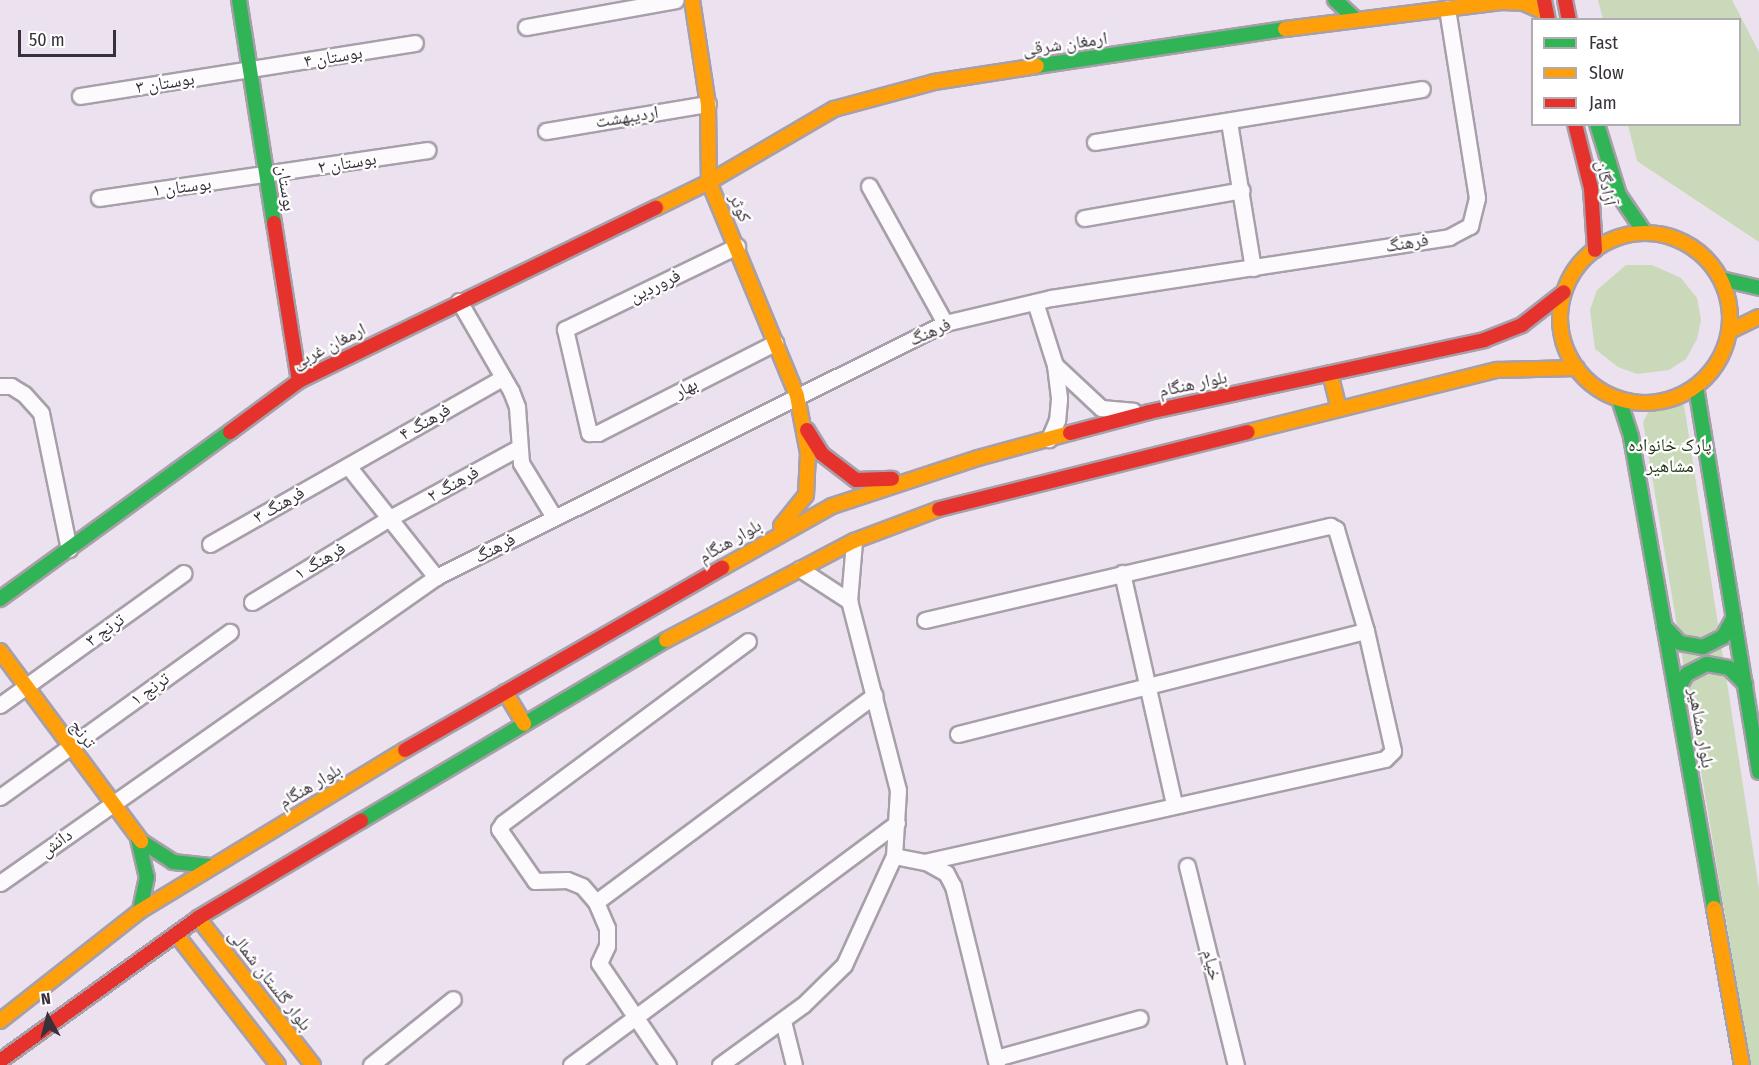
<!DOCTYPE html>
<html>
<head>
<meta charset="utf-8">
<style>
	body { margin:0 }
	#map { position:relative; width:1759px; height:1065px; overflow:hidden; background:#ece1ee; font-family:"Fira Sans Condensed","Noto Naskh Arabic",sans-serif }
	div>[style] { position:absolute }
	.green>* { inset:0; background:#c9d9b9 }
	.roads { filter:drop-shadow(2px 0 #a79fa9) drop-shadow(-2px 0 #a79fa9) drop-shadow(0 2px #a79fa9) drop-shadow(0 -2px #a79fa9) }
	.street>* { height:15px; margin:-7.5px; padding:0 7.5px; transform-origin:7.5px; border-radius:7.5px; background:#fcfafc }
	.fast>* { height:14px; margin:-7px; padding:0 7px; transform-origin:7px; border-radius:7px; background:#30b455 }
	.slow>* { height:14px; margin:-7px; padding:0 7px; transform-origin:7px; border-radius:7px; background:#ff9f0a }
	.slow>.ring { margin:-7px; padding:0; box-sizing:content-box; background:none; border:14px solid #ff9f0a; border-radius:50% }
	.jam>* { height:14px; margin:-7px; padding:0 7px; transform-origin:7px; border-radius:7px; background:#e5322d }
	span { translate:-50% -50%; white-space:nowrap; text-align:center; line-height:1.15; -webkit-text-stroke:4.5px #fff; paint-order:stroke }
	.street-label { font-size:18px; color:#38313a }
	.park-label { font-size:18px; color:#243614 }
	.legend { position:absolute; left:1531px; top:18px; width:210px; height:108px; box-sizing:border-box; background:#fff; border:2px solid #afadb0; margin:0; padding:8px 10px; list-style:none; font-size:18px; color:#38313a }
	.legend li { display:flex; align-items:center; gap:12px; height:30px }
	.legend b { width:30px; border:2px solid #afadb0 }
	.north { position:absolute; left:18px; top:987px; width:60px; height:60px; -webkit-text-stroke:4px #fff; paint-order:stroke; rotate:353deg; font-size:16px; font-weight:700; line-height:24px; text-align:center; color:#38313a }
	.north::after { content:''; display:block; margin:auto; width:21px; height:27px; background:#38313a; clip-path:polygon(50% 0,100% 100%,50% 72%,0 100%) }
	.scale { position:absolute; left:18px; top:30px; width:98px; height:27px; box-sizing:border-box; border:3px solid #38313a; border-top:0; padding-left:8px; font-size:18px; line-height:21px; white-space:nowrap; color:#38313a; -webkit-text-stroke:4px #fff; paint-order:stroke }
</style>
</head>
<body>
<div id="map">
	<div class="green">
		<div style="clip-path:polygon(1598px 0,1732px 0,1759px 52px,1759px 242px,1637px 161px,1628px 125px,1740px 124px,1740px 20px,1603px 19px)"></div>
		<div style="clip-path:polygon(1626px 265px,1652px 265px,1681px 278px,1697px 298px,1701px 320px,1697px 339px,1686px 359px,1669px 370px,1637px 374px,1618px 367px,1595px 349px,1590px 310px,1597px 290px)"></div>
		<div style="clip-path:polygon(1684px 405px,1759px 889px,1759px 1065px,1750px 1065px,1643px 422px,1649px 411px)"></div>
	</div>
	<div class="roads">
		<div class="street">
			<div style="left:526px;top:27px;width:152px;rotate:-10.2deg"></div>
			<div style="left:80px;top:96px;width:339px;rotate:-9deg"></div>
			<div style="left:1229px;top:122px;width:148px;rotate:80.7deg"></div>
			<div style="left:546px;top:131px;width:164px;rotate:-9.5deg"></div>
			<div style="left:1095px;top:142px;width:331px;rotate:-9.2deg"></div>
			<div style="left:869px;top:186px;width:157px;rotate:61deg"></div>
			<div style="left:99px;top:198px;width:332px;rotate:-8.3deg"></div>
			<div style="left:1084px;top:218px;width:160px;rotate:-10deg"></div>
			<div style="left:737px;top:246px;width:191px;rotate:154.2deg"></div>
			<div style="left:565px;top:329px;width:107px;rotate:77deg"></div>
			<div style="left:589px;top:433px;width:9px"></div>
			<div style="left:598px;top:433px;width:199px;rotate:-27deg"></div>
			<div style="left:459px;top:301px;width:104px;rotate:60deg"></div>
			<div style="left:511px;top:391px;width:17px;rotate:69deg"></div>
			<div style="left:517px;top:407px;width:56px;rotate:85.9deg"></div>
			<div style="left:521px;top:463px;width:63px;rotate:58.6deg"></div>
			<div style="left:1035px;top:302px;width:66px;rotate:72.4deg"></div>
			<div style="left:1055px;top:365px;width:34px;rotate:83deg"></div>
			<div style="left:1059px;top:399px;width:21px;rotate:95deg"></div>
			<div style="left:1057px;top:420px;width:21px;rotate:113deg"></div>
			<div style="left:1055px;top:365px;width:63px;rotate:43.1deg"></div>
			<div style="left:1101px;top:408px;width:32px;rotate:5deg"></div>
			<div style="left:0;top:386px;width:11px"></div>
			<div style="left:11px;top:386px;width:15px;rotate:32deg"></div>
			<div style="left:24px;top:394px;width:25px;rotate:48deg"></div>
			<div style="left:41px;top:413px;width:139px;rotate:78.4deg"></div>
			<div style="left:348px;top:466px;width:142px;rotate:51.6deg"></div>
			<div style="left:210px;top:544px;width:336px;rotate:-29.6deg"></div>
			<div style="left:800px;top:569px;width:59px;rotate:33.1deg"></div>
			<div style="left:1122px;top:573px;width:237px;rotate:77.3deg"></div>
			<div style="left:252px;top:602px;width:159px;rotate:-31.4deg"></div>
			<div style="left:388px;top:519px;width:148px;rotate:-28.6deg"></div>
			<div style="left:925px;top:620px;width:416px;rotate:-13.1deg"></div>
			<div style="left:1330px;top:526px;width:7px;rotate:27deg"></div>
			<div style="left:1336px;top:529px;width:106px;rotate:73.6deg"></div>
			<div style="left:1366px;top:631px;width:123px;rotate:77.3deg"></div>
			<div style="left:1393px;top:751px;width:11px;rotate:135deg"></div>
			<div style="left:1385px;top:759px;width:470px;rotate:167.4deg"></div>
			<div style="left:0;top:705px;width:226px;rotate:-35.7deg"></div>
			<div style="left:958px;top:734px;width:421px;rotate:-14.2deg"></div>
			<div style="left:0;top:797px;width:283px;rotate:-35.7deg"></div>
			<div style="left:894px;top:856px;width:33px;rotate:11deg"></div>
			<div style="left:926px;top:862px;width:23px;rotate:29deg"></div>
			<div style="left:946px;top:873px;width:15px;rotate:62deg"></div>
			<div style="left:953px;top:886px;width:184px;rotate:76.2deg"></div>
			<div style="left:1187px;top:866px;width:205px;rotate:76.2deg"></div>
			<div style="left:0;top:883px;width:533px;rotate:-35.06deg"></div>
			<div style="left:436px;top:577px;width:569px;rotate:-26.52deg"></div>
			<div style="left:945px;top:323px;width:109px;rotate:-13.3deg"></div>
			<div style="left:1051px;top:298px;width:403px;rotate:-8.7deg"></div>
			<div style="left:1449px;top:237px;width:24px;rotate:-28deg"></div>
			<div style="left:1470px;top:226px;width:29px;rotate:-76deg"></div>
			<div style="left:1477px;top:198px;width:192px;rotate:-99deg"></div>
			<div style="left:596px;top:902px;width:347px;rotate:-36.6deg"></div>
			<div style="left:783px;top:1021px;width:45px;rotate:76deg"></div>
			<div style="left:996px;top:1058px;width:149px;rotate:-15.5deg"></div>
			<div style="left:371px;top:1065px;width:105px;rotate:-38.8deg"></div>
			<div style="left:571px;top:1065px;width:406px;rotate:-36.6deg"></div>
			<div style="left:668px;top:1065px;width:123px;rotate:-124.1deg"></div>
			<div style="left:599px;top:963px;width:19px;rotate:-65deg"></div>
			<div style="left:607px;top:946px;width:18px;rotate:-90deg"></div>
			<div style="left:607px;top:928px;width:28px;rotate:-113deg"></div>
			<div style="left:596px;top:902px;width:21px;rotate:-131deg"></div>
			<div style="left:582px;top:886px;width:16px;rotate:-158deg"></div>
			<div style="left:567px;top:880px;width:32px;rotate:178deg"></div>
			<div style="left:535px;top:881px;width:63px;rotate:-124.7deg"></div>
			<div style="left:499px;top:829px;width:7px;rotate:-56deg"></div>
			<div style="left:503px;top:823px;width:305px;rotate:-36.6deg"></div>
			<div style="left:720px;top:1065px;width:102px;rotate:-35.9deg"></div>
			<div style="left:803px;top:1005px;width:57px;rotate:-44.3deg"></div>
			<div style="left:844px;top:965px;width:120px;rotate:-65.4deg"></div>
			<div style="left:894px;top:856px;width:66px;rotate:-86.5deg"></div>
			<div style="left:898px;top:790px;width:195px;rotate:-104.5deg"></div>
			<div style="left:849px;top:601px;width:60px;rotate:-85.2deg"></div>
		</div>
		<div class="fast">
			<div style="left:239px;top:0;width:226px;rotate:81.1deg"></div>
			<div style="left:1335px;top:0;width:26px;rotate:43deg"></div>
			<div style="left:1037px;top:66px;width:251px;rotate:-8.5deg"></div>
			<div style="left:1597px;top:124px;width:74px;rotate:72.8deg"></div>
			<div style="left:1619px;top:195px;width:46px;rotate:55.6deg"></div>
			<div style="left:1721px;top:279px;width:39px;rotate:13deg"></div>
			<div style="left:1696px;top:387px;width:390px;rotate:80.7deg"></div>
			<div style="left:1619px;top:399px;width:40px;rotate:72deg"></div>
			<div style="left:1631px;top:437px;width:478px;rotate:80deg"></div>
			<div style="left:0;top:599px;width:284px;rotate:-36deg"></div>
			<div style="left:1664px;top:626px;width:23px;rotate:47deg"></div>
			<div style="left:1680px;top:643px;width:23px;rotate:10deg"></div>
			<div style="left:1703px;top:647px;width:22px;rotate:-27deg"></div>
			<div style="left:1723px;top:637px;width:23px;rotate:-61deg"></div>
			<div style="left:1676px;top:692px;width:21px;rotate:-59deg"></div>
			<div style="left:1687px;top:674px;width:22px;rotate:-27deg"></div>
			<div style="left:1707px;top:664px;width:22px;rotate:10deg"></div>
			<div style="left:1729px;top:668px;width:23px;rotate:45deg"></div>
			<div style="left:361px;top:821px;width:355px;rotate:-30.7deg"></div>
			<div style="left:138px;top:839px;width:39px;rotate:77deg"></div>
			<div style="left:147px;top:877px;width:35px;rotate:102deg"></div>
			<div style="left:141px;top:841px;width:38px;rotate:33deg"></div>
			<div style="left:173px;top:862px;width:37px;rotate:6deg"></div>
		</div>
		<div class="slow">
			<div style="left:692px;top:0;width:105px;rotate:81.3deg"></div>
			<div style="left:708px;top:104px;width:78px;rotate:89.3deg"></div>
			<div style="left:709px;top:182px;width:231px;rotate:67.6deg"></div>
			<div style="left:797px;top:396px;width:58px;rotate:79.1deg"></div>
			<div style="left:808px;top:453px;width:42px;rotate:92.7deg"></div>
			<div style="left:806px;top:495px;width:40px;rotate:129deg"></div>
			<div style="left:1285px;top:29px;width:218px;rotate:-7.1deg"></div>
			<div style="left:1501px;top:2px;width:23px;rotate:2deg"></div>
			<div style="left:1524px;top:3px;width:24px;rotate:24deg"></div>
			<div style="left:656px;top:208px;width:59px;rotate:-26.1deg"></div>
			<div style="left:709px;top:182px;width:145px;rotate:-30.3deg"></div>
			<div style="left:834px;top:109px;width:104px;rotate:-15.1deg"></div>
			<div style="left:934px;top:82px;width:104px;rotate:-8.8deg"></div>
			<div class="ring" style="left:1560px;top:233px;width:156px;height:156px"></div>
			<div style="left:1730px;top:331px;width:32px;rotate:-26deg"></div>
			<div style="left:1330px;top:373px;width:36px;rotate:76deg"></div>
			<div style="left:1248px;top:432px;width:257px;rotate:-14deg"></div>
			<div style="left:1497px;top:370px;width:80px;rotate:-1.4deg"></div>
			<div style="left:722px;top:568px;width:126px;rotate:-29.4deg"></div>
			<div style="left:832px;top:506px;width:154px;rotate:-18.2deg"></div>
			<div style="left:978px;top:458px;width:95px;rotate:-15.2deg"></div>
			<div style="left:666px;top:640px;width:212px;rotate:-27.8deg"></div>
			<div style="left:854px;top:541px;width:91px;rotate:-20.6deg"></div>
			<div style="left:0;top:651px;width:237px;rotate:53.4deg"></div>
			<div style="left:505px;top:692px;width:37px;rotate:59deg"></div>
			<div style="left:1714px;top:908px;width:159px;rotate:79.9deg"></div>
			<div style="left:198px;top:918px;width:187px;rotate:52deg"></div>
			<div style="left:176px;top:934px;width:166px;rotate:52.1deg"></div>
			<div style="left:0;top:1021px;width:178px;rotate:-38.2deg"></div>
			<div style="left:140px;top:911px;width:310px;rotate:-31.3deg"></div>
		</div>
		<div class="jam">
			<div style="left:1544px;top:0;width:20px;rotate:79deg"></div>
			<div style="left:1565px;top:0;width:20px;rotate:79deg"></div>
			<div style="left:1575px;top:124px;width:66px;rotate:76deg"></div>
			<div style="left:1591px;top:188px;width:62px;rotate:86.3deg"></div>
			<div style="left:274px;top:223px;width:160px;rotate:81deg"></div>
			<div style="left:807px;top:430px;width:28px;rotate:58deg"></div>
			<div style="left:822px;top:454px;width:43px;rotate:37.4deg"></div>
			<div style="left:856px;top:480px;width:36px;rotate:-2deg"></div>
			<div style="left:230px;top:432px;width:86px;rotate:-36.5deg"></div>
			<div style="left:299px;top:381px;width:397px;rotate:-25.9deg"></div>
			<div style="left:1070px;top:433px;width:82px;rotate:-14.9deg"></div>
			<div style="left:1149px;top:412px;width:343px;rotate:-12.1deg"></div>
			<div style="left:1484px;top:340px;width:41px;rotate:-21.5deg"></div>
			<div style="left:1522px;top:325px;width:53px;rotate:-38.2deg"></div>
			<div style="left:939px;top:509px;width:318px;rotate:-14deg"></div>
			<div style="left:405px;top:750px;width:366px;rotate:-29.9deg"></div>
			<div style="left:0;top:1061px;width:244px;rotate:-35.8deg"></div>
			<div style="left:198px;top:918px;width:190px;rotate:-30.8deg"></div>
		</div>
	</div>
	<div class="street-label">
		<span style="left:1065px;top:44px;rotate:-8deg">ارمغان شرقی</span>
		<span style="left:333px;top:57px;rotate:-9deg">بوستان ۴</span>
		<span style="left:165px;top:83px;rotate:-9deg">بوستان ۳</span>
		<span style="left:627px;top:117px;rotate:-9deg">اردیبهشت</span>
		<span style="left:347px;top:163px;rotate:-9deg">بوستان ۲</span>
		<span style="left:1606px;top:183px;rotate:80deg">آزادگان</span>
		<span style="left:182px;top:187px;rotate:-7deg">بوستان ۱</span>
		<span style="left:286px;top:188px;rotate:81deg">بوستان</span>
		<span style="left:740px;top:208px;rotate:67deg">کوثر</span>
		<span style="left:1407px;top:243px;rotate:-9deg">فرهنگ</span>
		<span style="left:655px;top:286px;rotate:-26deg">فروردین</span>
		<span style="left:930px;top:332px;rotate:-24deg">فرهنگ</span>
		<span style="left:329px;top:346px;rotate:-27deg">ارمغان غربی</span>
		<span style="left:1193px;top:384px;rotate:-12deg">بلوار هنگام</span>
		<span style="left:686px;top:388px;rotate:-27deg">بهار</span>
		<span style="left:425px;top:422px;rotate:-30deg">فرهنگ ۴</span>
		<span style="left:453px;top:484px;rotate:-29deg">فرهنگ ۲</span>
		<span style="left:279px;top:505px;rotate:-30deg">فرهنگ ۳</span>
		<span style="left:730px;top:541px;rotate:-30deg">بلوار هنگام</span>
		<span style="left:495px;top:548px;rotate:-28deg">فرهنگ</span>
		<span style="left:320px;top:561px;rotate:-31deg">فرهنگ ۱</span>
		<span style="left:105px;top:630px;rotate:-36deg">ترنج ۳</span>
		<span style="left:150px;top:689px;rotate:-36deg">ترنج ۱</span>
		<span style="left:1701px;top:728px;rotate:80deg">بلوار مشاهیر</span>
		<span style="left:83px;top:734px;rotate:54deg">ترنج</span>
		<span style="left:310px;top:786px;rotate:-31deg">بلوار هنگام</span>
		<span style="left:56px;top:843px;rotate:-36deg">دانش</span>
		<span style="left:1212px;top:965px;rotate:76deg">خیام</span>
		<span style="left:270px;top:980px;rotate:52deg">بلوار گلستان شمالی</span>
	</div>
	<div class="park-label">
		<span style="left:1670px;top:456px">پارک خانواده<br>مشاهیر</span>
	</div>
	<ul class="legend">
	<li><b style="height:8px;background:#30b455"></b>Fast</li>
	<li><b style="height:8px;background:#ff9f0a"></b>Slow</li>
	<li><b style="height:8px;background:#e5322d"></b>Jam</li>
	</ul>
	<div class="north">N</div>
	<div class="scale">50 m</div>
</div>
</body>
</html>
